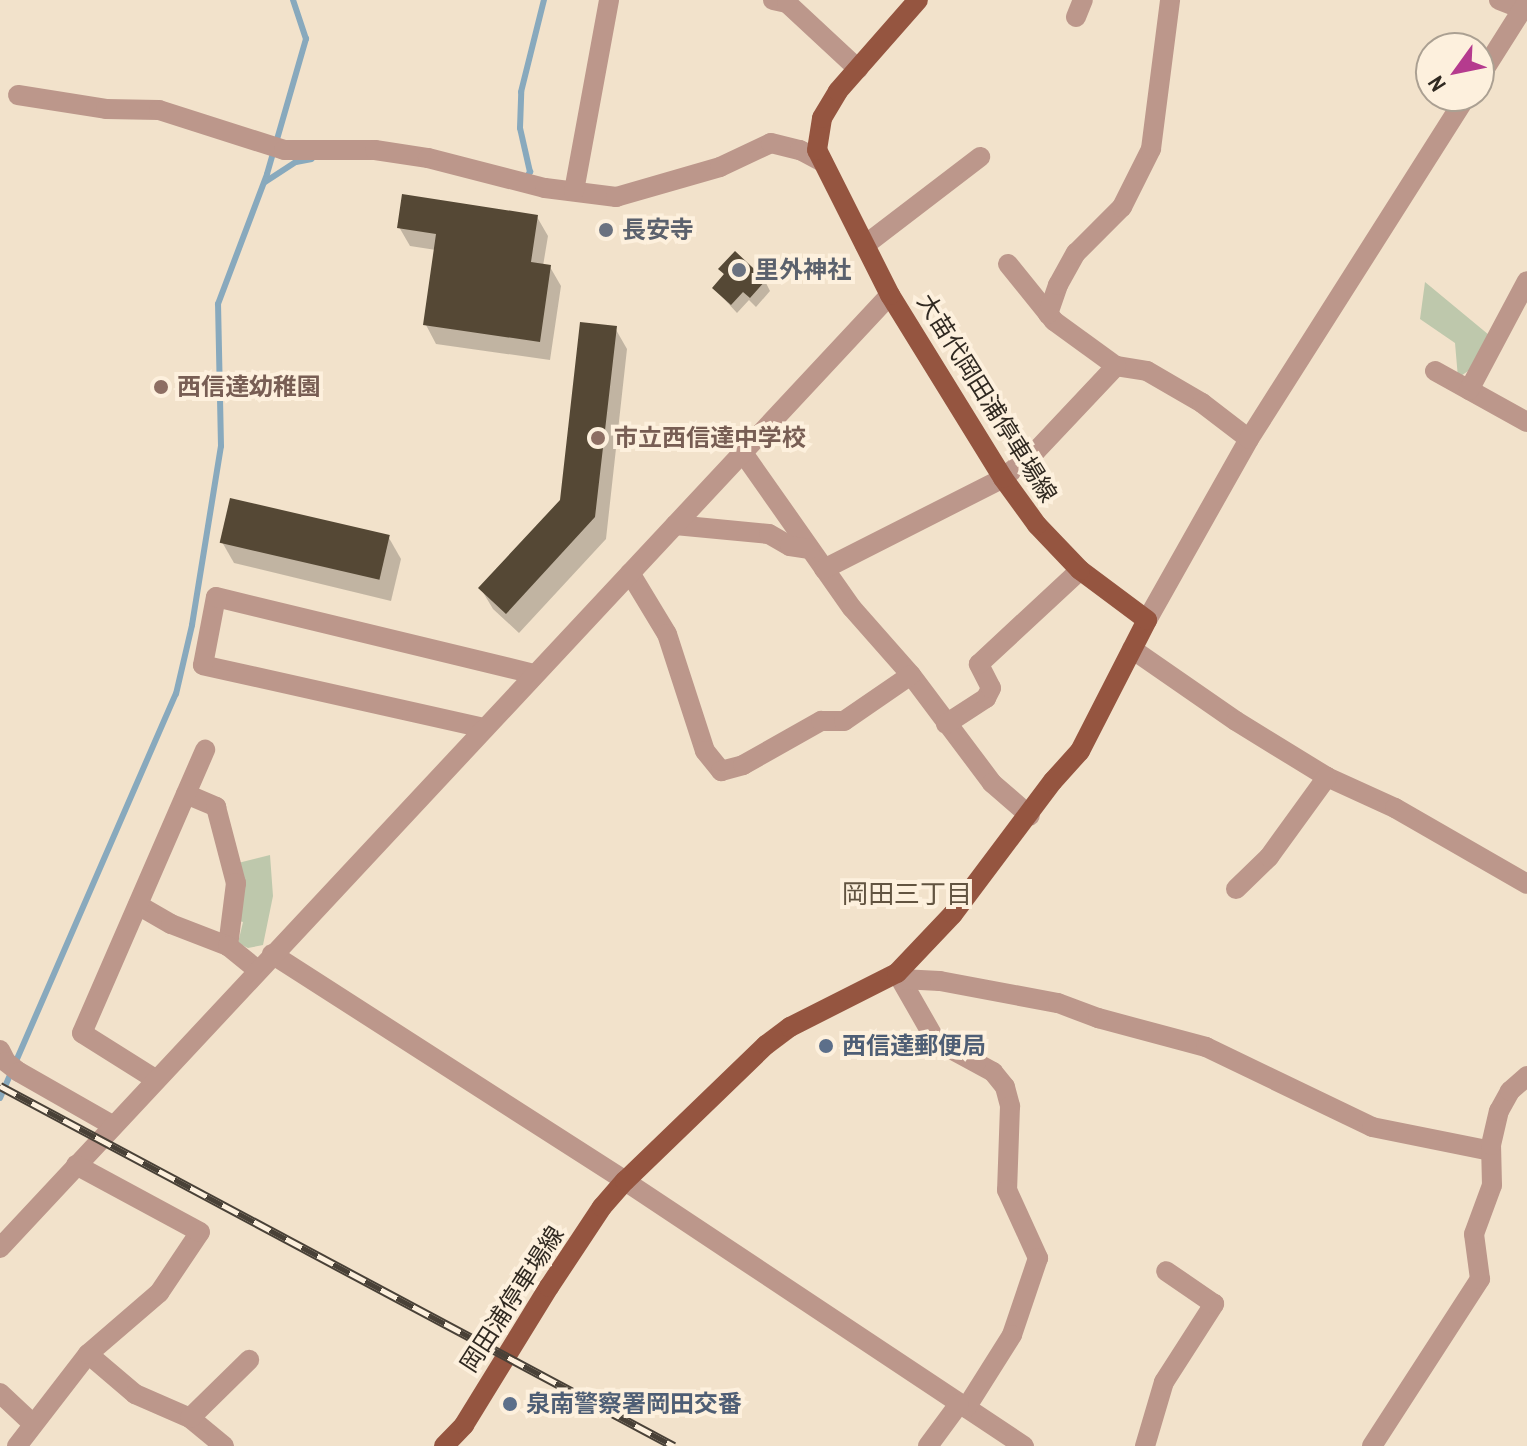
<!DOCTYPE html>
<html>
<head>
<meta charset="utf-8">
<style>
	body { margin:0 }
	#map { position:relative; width:1527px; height:1446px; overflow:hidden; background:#f2e2cb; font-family:"Archivo Narrow","Noto Sans JP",sans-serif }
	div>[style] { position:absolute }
	.green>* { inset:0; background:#bec8ac }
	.shadow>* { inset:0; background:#0003 }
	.stream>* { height:6px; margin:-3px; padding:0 3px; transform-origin:3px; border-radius:3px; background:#88a9bd }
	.building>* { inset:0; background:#554835; transform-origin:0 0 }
	.minor>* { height:20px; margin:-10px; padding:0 10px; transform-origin:10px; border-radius:10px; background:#bc978b }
	.major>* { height:20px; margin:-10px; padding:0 10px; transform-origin:10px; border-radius:10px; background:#955540 }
	.rail>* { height:9px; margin-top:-4.5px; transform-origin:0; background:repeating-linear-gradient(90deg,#fdf0dd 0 18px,#494137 0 36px); box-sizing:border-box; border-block:2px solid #494137 }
	.dots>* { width:22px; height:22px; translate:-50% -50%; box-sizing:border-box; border:4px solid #fdf0dd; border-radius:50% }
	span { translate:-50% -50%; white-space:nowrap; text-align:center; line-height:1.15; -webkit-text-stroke:8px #fdf0dd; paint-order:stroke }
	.worship-label { font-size:24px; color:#5b616d; font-weight:700 }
	.left { translate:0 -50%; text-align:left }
	.education-label { font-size:24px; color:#785e54; font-weight:700 }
	.street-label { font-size:24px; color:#302921 }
	.service-label { font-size:24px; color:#4e5e75; font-weight:700 }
	.neighbourhood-label { font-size:26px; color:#625441 }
	.north { position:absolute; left:1415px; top:32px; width:80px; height:80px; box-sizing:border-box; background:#fdf0dd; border:2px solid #aba092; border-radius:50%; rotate:237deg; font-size:22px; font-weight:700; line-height:32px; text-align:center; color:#302921 }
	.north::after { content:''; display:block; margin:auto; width:28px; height:36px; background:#b53b8e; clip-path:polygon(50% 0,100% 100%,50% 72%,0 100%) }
</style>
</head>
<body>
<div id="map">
	<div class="green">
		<div style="clip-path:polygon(1425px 282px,1489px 335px,1471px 369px,1458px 378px,1455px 343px,1420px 319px)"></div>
		<div style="clip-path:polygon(270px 855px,273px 896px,263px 945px,248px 948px,238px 943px,243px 922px,235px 920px,238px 863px)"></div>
	</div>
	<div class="shadow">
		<div style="clip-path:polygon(537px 217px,548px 236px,543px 266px,550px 267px,561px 286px,550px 360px,436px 344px,426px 325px,436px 250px,410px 246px,399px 227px)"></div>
		<div style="clip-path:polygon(721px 269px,765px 281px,770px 291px,756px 307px,749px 300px,737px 313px,714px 288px,725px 277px)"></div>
		<div style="clip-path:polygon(615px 328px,627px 349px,606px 539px,519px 633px,493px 609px,481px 589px,562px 500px)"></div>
		<div style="clip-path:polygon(389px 538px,401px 559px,391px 601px,234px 563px,222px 542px)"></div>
	</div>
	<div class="stream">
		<div style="left:525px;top:179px;width:9px;rotate:-54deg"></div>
		<div style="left:530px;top:172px;width:45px;rotate:-102.8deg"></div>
		<div style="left:520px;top:128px;width:36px;rotate:-88deg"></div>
		<div style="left:521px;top:92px;width:95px;rotate:-76deg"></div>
		<div style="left:265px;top:182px;width:37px;rotate:-33deg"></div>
		<div style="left:296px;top:162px;width:16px;rotate:-11deg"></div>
		<div style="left:0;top:1098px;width:441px;rotate:-66.5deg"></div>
		<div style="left:176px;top:694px;width:71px;rotate:-76.9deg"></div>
		<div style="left:192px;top:625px;width:181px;rotate:-80.8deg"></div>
		<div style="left:221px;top:446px;width:142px;rotate:-91.2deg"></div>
		<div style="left:218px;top:304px;width:139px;rotate:-69.3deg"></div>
		<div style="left:267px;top:174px;width:141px;rotate:-73.9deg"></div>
		<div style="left:306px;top:39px;width:41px;rotate:-108.4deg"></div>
	</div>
	<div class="building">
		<div style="clip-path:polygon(402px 194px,538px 215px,531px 262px,551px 265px,540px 342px,423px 325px,436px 234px,397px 228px)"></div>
		<div style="clip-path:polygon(735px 251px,766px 280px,750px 298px,743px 292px,731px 305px,712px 288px,724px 274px,718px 269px)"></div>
		<div style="clip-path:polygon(580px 322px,617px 326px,595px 517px,506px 614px,478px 588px,560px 500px)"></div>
		<div style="left:230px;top:498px;width:164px;height:46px;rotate:13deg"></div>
	</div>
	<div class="minor">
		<div style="left:773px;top:0;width:14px;rotate:12deg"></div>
		<div style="left:787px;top:3px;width:97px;rotate:42.9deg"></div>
		<div style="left:1499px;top:0;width:26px;rotate:21deg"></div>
		<div style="left:1076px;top:17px;width:18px;rotate:-68deg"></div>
		<div style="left:1479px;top:78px;width:90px;rotate:-57.7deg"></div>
		<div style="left:18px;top:95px;width:89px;rotate:9deg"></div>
		<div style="left:106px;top:109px;width:53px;rotate:1.1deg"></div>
		<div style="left:159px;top:110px;width:131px;rotate:17.7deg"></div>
		<div style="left:284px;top:150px;width:91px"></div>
		<div style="left:375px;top:150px;width:54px;rotate:8.6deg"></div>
		<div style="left:428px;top:158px;width:121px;rotate:14.4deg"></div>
		<div style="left:545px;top:188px;width:72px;rotate:7.2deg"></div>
		<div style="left:616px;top:197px;width:108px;rotate:-16.1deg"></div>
		<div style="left:720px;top:167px;width:56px;rotate:-25.2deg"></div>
		<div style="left:771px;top:143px;width:30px;rotate:14deg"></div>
		<div style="left:800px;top:150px;width:26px;rotate:28deg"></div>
		<div style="left:574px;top:191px;width:194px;rotate:-79.6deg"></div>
		<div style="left:865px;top:245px;width:145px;rotate:-37.4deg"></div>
		<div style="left:1008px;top:264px;width:73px;rotate:51.1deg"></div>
		<div style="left:1054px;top:321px;width:77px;rotate:36deg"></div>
		<div style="left:1116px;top:366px;width:31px;rotate:9deg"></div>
		<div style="left:1147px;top:371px;width:64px;rotate:30.2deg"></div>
		<div style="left:1202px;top:403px;width:59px;rotate:37.5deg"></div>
		<div style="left:1048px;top:314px;width:31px;rotate:-71deg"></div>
		<div style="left:1058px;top:285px;width:37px;rotate:-61deg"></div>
		<div style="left:1076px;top:253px;width:65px;rotate:-45deg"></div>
		<div style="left:1122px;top:207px;width:65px;rotate:-63.4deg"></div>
		<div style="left:1151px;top:149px;width:150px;rotate:-82.7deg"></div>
		<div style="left:1435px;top:371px;width:105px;rotate:29deg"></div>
		<div style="left:1469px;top:390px;width:123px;rotate:-62deg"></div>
		<div style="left:743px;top:453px;width:189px;rotate:54.9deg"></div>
		<div style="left:852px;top:608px;width:89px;rotate:48.6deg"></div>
		<div style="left:911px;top:675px;width:135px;rotate:53.1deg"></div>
		<div style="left:992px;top:783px;width:50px;rotate:41deg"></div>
		<div style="left:675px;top:525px;width:94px;rotate:5.5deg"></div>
		<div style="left:769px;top:534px;width:24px;rotate:30deg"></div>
		<div style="left:790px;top:546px;width:20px;rotate:9deg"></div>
		<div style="left:824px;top:569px;width:201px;rotate:-26.9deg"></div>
		<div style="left:1003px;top:478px;width:43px;rotate:-39.3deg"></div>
		<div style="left:1036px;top:451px;width:117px;rotate:-46.7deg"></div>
		<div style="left:630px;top:573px;width:71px;rotate:58.8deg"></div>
		<div style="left:667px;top:634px;width:123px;rotate:72deg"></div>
		<div style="left:705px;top:751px;width:26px;rotate:51deg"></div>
		<div style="left:721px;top:771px;width:23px;rotate:-15deg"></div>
		<div style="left:743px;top:765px;width:90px;rotate:-29.4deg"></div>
		<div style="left:821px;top:721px;width:23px"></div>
		<div style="left:844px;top:721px;width:81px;rotate:-34.5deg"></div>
		<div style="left:1147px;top:620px;width:208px;rotate:-60.6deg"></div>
		<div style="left:1249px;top:439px;width:406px;rotate:-57.6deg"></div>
		<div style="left:1132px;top:649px;width:126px;rotate:34.7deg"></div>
		<div style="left:1236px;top:721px;width:107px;rotate:31.6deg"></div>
		<div style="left:1327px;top:777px;width:75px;rotate:24.5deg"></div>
		<div style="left:1395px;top:808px;width:152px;rotate:29.9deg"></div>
		<div style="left:946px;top:724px;width:48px;rotate:-33deg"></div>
		<div style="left:986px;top:698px;width:11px;rotate:-63deg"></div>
		<div style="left:991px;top:688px;width:27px;rotate:-117deg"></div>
		<div style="left:979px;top:664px;width:138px;rotate:-42.9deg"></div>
		<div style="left:484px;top:728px;width:288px;rotate:-167.4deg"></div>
		<div style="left:203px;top:665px;width:69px;rotate:-79.2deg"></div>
		<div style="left:216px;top:597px;width:328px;rotate:13.6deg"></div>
		<div style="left:186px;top:794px;width:33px;rotate:23deg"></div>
		<div style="left:216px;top:807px;width:79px;rotate:75.3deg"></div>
		<div style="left:236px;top:883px;width:64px;rotate:97.2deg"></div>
		<div style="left:1236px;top:889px;width:46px;rotate:-44.1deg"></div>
		<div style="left:1269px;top:857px;width:99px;rotate:-54.1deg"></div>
		<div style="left:138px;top:905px;width:38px;rotate:30deg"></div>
		<div style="left:171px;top:924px;width:61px;rotate:21.1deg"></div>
		<div style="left:228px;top:946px;width:38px;rotate:39deg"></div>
		<div style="left:272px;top:954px;width:420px;rotate:32.7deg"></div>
		<div style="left:625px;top:1181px;width:479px;rotate:33.6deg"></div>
		<div style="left:897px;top:973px;width:78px;rotate:60.2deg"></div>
		<div style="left:936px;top:1041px;width:65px;rotate:28.5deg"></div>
		<div style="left:993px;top:1072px;width:19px;rotate:51deg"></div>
		<div style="left:1005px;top:1087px;width:20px;rotate:75deg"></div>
		<div style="left:1010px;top:1106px;width:84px;rotate:92deg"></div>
		<div style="left:1007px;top:1190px;width:75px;rotate:65.5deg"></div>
		<div style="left:1038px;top:1258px;width:81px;rotate:108.7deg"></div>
		<div style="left:1012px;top:1335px;width:86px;rotate:122.2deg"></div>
		<div style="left:901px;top:979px;width:39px;rotate:3deg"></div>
		<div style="left:940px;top:981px;width:120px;rotate:10.6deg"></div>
		<div style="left:1058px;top:1003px;width:43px;rotate:20.6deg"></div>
		<div style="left:1098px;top:1018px;width:112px;rotate:15deg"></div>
		<div style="left:1206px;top:1047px;width:184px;rotate:25.7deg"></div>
		<div style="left:1372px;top:1127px;width:121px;rotate:11.4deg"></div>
		<div style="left:0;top:1050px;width:13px;rotate:63deg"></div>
		<div style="left:6px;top:1062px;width:16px;rotate:38deg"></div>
		<div style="left:19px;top:1072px;width:107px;rotate:29.7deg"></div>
		<div style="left:155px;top:1079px;width:86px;rotate:-147.8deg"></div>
		<div style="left:82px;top:1033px;width:309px;rotate:-66.5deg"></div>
		<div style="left:0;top:1248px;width:1304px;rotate:-46.96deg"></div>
		<div style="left:88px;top:1354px;width:62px;rotate:40.4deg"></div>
		<div style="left:135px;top:1394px;width:60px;rotate:23.6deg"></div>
		<div style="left:190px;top:1418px;width:44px;rotate:39.5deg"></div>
		<div style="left:0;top:1393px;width:45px;rotate:43.2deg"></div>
		<div style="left:190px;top:1418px;width:83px;rotate:-44.5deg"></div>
		<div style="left:17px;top:1446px;width:116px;rotate:-52.3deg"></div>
		<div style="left:88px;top:1354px;width:94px;rotate:-40.7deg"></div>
		<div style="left:159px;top:1293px;width:73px;rotate:-56.1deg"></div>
		<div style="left:200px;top:1232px;width:141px;rotate:-151.6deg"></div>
		<div style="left:928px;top:1446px;width:52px;rotate:-53.6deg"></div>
		<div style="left:1145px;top:1446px;width:67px;rotate:-73.5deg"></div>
		<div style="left:1164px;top:1382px;width:93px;rotate:-57.3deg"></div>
		<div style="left:1214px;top:1304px;width:58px;rotate:-145.5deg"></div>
		<div style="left:1372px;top:1446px;width:199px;rotate:-57.1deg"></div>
		<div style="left:1480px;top:1279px;width:45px;rotate:-97.6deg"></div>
		<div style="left:1474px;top:1234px;width:52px;rotate:-69.8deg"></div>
		<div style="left:1492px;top:1185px;width:40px;rotate:-91.4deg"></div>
		<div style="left:1491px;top:1145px;width:35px;rotate:-77deg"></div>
		<div style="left:1499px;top:1111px;width:23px;rotate:-61deg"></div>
		<div style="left:1510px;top:1091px;width:23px;rotate:-41deg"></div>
	</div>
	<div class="major">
		<div style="left:444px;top:1446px;width:29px;rotate:-46deg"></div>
		<div style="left:464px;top:1425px;width:162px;rotate:-58.4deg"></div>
		<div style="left:549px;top:1287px;width:96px;rotate:-56.5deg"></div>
		<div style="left:602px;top:1207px;width:35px;rotate:-49deg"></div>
		<div style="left:625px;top:1181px;width:196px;rotate:-44deg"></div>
		<div style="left:766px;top:1045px;width:30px;rotate:-37deg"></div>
		<div style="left:790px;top:1027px;width:120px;rotate:-26.8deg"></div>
		<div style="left:897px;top:973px;width:81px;rotate:-46.5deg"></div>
		<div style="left:953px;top:914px;width:166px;rotate:-53.1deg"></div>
		<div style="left:1053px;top:781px;width:40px;rotate:-48deg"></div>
		<div style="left:1080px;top:751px;width:147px;rotate:-62.9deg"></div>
		<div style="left:1147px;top:620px;width:84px;rotate:-143.3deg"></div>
		<div style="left:1080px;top:570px;width:62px;rotate:-133.7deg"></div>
		<div style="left:1037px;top:525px;width:58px;rotate:-125.9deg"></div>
		<div style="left:1003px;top:478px;width:215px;rotate:-121.7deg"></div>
		<div style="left:890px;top:295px;width:162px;rotate:-116.7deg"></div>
		<div style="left:817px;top:150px;width:32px;rotate:-81deg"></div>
		<div style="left:822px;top:118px;width:31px;rotate:-59deg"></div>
		<div style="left:838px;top:91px;width:121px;rotate:-48.7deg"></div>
	</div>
	<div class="rail">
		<div style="left:0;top:1086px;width:764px;rotate:28.11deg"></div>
	</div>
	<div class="dots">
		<div style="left:606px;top:230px;background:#6b7280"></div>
		<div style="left:739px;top:270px;background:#6b7280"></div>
		<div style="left:161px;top:387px;background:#8d6e63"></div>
		<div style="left:598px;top:438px;background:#8d6e63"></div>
		<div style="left:826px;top:1046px;background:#5c6f8a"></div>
		<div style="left:510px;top:1404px;background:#5c6f8a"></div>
	</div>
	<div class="worship-label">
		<span class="left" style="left:622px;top:230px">長安寺</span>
		<span class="left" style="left:755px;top:270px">里外神社</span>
	</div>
	<div class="education-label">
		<span class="left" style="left:177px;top:387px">西信達幼稚園</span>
		<span class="left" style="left:614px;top:438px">市立西信達中学校</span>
	</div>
	<div class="street-label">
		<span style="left:987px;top:398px;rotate:58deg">大苗代岡田浦停車場線</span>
		<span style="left:512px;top:1299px;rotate:-57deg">岡田浦停車場線</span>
	</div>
	<div class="service-label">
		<span class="left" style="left:842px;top:1046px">西信達郵便局</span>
		<span class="left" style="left:526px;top:1404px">泉南警察署岡田交番</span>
	</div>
	<div class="neighbourhood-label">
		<span style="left:907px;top:894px">岡田三丁目</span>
	</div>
	<div class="north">N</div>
</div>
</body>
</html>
